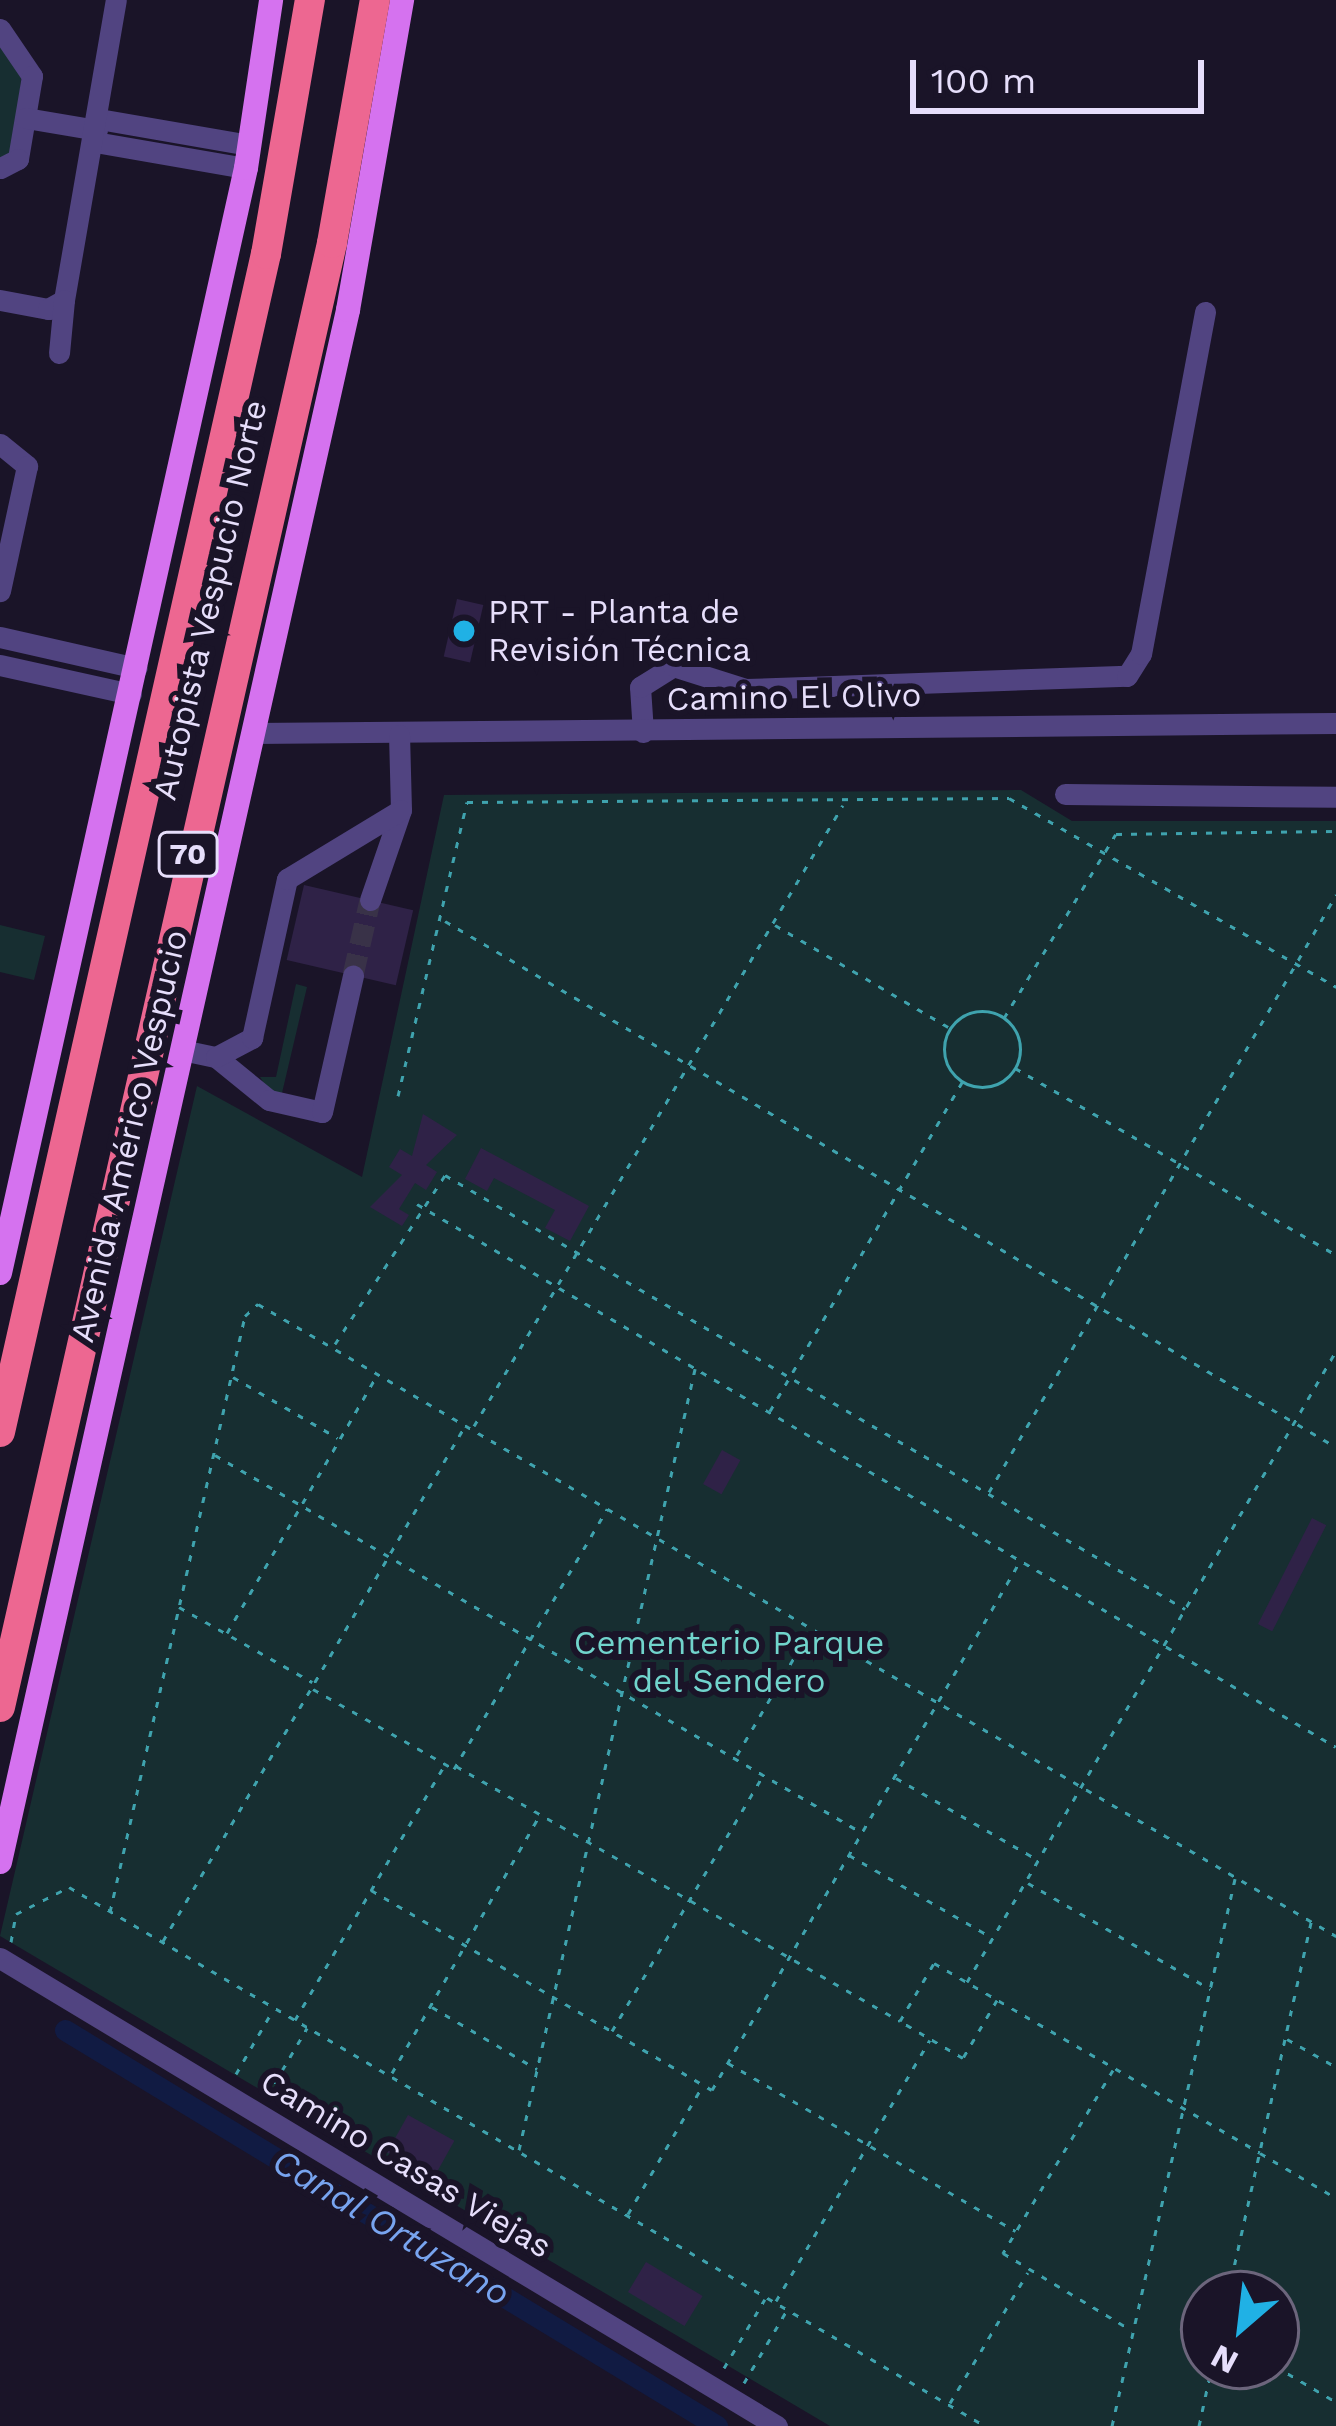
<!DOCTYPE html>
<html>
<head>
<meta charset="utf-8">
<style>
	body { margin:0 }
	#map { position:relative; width:1336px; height:2426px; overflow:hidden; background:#1a1428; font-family:"Work Sans",sans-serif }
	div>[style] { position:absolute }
	.green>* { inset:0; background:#172e31 }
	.canal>* { height:21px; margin:-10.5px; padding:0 10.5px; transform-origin:10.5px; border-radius:10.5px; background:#111b43 }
	.building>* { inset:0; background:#2f2247; transform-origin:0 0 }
	.minor-tunnel>* { height:21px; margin-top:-10.5px; transform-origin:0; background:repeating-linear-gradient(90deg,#393248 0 21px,transparent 0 31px) }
	.path>* { height:3px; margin-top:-1.5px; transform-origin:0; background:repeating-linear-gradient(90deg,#3fa3ae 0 6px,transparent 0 15px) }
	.path>.ring { margin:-1.5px; padding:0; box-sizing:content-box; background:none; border:3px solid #3fa3ae; border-radius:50% }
	.minor>* { height:21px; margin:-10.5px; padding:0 10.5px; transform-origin:10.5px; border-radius:10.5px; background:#514481 }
	.major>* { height:24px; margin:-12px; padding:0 12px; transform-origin:12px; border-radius:12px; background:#d572ef }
	.highway>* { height:30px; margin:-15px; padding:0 15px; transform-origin:15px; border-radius:15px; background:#ed6791 }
	.dots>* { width:33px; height:33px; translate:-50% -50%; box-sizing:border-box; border:6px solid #1a1428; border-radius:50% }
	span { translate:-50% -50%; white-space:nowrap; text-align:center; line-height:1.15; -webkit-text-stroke:12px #1a1428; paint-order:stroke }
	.shield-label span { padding:3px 9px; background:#1a1428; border:3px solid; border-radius:9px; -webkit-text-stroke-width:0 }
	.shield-label { font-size:30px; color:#e6defb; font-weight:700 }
	.street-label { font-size:33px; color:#e6defb }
	.poi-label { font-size:33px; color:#e6defb }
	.left { translate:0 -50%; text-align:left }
	.park-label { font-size:33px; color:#71d4cc }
	.water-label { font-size:36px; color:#78a4ef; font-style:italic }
	.north { position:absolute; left:1180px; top:2270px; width:120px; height:120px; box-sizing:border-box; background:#1a1428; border:3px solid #6c657c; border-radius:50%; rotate:208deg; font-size:33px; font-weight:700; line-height:48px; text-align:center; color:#e6defb }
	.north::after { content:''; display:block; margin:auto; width:42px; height:54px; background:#20b1e5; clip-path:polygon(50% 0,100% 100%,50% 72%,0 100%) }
	.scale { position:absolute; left:910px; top:60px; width:294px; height:54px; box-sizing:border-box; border:6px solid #e6defb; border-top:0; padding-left:15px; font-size:36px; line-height:42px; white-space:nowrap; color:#e6defb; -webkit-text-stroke:9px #1a1428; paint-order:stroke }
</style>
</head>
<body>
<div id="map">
	<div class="green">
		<div style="clip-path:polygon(0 34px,23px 59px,14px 154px,0 162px)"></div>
		<div style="clip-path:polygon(evenodd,1021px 790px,1072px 821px,1336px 821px,1336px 2426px,830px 2426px,0 1936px,197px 1086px,362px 1177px,444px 795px,1021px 790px,1204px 2294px,1276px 2294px,1276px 2366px,1204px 2366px,1204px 2294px)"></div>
		<div style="clip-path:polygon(0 925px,45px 936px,34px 980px,0 972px)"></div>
		<div style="clip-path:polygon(296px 984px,307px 987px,282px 1093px,269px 1091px,260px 1077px,276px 1077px)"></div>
	</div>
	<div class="canal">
		<div style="left:65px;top:2030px;width:763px;rotate:31.27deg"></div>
	</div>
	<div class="building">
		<div style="left:457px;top:599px;width:27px;height:59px;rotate:13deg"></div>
		<div style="left:304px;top:885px;width:112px;height:77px;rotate:13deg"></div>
		<div style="clip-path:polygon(423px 1114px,457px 1135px,426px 1165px,437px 1172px,426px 1190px,415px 1183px,399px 1209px,409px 1215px,402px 1226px,370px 1207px,402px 1175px,389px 1167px,400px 1149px,412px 1156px)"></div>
		<div style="clip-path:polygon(481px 1148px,589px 1206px,570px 1241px,545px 1228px,555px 1210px,494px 1178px,487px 1191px,465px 1179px)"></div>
		<div style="left:722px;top:1450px;width:21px;height:39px;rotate:29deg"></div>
		<div style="left:1312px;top:1518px;width:16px;height:119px;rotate:27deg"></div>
		<div style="left:408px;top:2115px;width:53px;height:43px;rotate:29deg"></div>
		<div style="left:646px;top:2262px;width:66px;height:35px;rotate:31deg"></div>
	</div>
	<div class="minor-tunnel">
		<div style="left:353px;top:975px;width:77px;rotate:-77.2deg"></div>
	</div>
	<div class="path">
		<div style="left:445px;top:921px;width:1035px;rotate:30.56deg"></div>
		<div style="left:775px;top:925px;width:201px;rotate:30.5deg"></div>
		<div class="ring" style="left:944px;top:1011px;width:73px;height:73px"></div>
		<div style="left:1004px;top:1018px;width:215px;rotate:-58.7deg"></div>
		<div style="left:1116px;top:834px;width:220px;rotate:-0.8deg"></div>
		<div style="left:1015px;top:1068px;width:371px;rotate:30.2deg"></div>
		<div style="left:398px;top:1096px;width:302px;rotate:-76.8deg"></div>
		<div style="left:467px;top:802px;width:542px;rotate:-0.42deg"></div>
		<div style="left:1009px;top:798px;width:378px;rotate:30deg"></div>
		<div style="left:417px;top:1204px;width:1067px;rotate:30.58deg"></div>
		<div style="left:335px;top:1344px;width:202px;rotate:-56.9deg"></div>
		<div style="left:445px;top:1175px;width:858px;rotate:30.39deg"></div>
		<div style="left:233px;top:1377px;width:121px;rotate:30.2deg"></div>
		<div style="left:770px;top:1411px;width:381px;rotate:-59.7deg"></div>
		<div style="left:474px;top:1426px;width:722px;rotate:-59.28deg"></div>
		<div style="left:215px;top:1455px;width:746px;rotate:30.28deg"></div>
		<div style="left:989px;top:1492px;width:691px;rotate:-59.83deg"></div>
		<div style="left:179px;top:1607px;width:153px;rotate:29.4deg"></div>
		<div style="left:227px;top:1633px;width:300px;rotate:-59.8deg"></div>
		<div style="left:313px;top:1689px;width:162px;rotate:29.6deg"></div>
		<div style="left:454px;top:1769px;width:302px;rotate:-59.5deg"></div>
		<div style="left:737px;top:1755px;width:146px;rotate:-59.6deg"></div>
		<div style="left:456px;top:1766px;width:512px;rotate:29.87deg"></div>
		<div style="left:896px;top:1778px;width:164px;rotate:30deg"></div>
		<div style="left:849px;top:1855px;width:164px;rotate:30deg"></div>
		<div style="left:1028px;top:1883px;width:211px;rotate:30.2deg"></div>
		<div style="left:371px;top:1890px;width:395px;rotate:30.4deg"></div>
		<div style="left:712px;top:2090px;width:610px;rotate:-59.78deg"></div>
		<div style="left:110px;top:1912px;width:611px;rotate:-77.24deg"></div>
		<div style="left:245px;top:1316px;width:18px;rotate:-43deg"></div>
		<div style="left:258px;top:1304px;width:1250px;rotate:30.38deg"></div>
		<div style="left:163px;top:1941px;width:597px;rotate:-59.61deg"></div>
		<div style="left:11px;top:1942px;width:28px;rotate:-80deg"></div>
		<div style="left:16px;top:1914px;width:59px;rotate:-27deg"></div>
		<div style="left:69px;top:1887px;width:1063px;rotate:30.47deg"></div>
		<div style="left:967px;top:1982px;width:731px;rotate:-59.68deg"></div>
		<div style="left:997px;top:2000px;width:67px;rotate:120.4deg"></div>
		<div style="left:963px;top:2058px;width:73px;rotate:-149.6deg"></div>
		<div style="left:900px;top:2021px;width:67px;rotate:-59.6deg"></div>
		<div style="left:934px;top:1963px;width:377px;rotate:30.2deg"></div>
		<div style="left:1260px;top:2153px;width:88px;rotate:30.6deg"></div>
		<div style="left:432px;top:2007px;width:122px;rotate:30.6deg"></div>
		<div style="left:295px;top:2020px;width:294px;rotate:-59.6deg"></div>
		<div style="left:612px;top:2031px;width:295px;rotate:-59.4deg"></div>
		<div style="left:1287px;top:2039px;width:56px;rotate:29.7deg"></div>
		<div style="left:728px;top:2063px;width:333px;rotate:30.3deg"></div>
		<div style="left:1113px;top:2070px;width:214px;rotate:121deg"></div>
		<div style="left:1003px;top:2253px;width:149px;rotate:31deg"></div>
		<div style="left:392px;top:2073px;width:296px;rotate:-60.2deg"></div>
		<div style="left:236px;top:2074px;width:74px;rotate:-60deg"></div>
		<div style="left:267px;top:2096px;width:79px;rotate:-59.5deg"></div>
		<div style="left:519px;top:2150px;width:801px;rotate:-77.3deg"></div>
		<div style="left:628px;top:2214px;width:147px;rotate:-59.8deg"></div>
		<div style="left:1228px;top:2294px;width:381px;rotate:-77.4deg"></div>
		<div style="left:776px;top:2301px;width:303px;rotate:-59.5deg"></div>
		<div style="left:1275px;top:2366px;width:71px;rotate:30.5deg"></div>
		<div style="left:724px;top:2368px;width:80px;rotate:-59.3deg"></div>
		<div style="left:744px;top:2383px;width:85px;rotate:-59.5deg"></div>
		<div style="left:950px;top:2403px;width:152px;rotate:-59.2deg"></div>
		<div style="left:1112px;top:2426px;width:561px;rotate:-77.33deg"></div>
		<div style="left:1199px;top:2426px;width:61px;rotate:-77.8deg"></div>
	</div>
	<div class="minor">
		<div style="left:0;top:29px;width:57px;rotate:55.8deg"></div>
		<div style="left:32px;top:76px;width:84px;rotate:99.6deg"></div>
		<div style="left:18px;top:159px;width:20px;rotate:153deg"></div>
		<div style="left:26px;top:118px;width:72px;rotate:9.6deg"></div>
		<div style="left:99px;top:119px;width:153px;rotate:9.8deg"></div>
		<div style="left:95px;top:142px;width:153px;rotate:9.8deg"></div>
		<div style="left:0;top:300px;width:49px;rotate:10.6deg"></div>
		<div style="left:48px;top:309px;width:18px;rotate:-29deg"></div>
		<div style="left:64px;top:300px;width:304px;rotate:-80.2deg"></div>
		<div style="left:59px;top:353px;width:53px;rotate:-84.6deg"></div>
		<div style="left:0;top:444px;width:35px;rotate:39deg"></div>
		<div style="left:27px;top:466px;width:128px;rotate:102.2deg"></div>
		<div style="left:0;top:637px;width:140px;rotate:12.8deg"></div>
		<div style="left:0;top:665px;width:134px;rotate:12.5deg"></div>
		<div style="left:643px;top:732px;width:45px;rotate:-93.8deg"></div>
		<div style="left:640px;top:687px;width:39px;rotate:-32deg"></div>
		<div style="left:673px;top:666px;width:77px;rotate:17.5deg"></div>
		<div style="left:746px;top:689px;width:381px;rotate:-2deg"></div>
		<div style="left:1127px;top:676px;width:26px;rotate:-58deg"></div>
		<div style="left:1141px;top:654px;width:348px;rotate:-79.4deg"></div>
		<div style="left:253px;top:733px;width:1083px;rotate:-0.53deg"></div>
		<div style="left:1065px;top:794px;width:271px;rotate:0.6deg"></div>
		<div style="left:370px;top:900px;width:95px;rotate:-71deg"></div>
		<div style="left:401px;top:810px;width:75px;rotate:-91.5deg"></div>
		<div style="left:182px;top:1050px;width:35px;rotate:12deg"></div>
		<div style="left:216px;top:1057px;width:68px;rotate:39.1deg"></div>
		<div style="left:269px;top:1100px;width:54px;rotate:12.8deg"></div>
		<div style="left:322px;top:1112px;width:140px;rotate:-77.2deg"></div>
		<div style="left:216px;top:1057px;width:41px;rotate:-27.8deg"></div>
		<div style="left:252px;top:1038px;width:163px;rotate:-77.6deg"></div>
		<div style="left:287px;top:879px;width:133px;rotate:-31.2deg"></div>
		<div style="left:0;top:1958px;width:907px;rotate:31.06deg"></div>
	</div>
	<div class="major">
		<div style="left:0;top:1273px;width:1132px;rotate:-77.45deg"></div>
		<div style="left:246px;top:168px;width:170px;rotate:-81.5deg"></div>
		<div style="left:0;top:1862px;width:1591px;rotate:-77.36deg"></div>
		<div style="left:348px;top:310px;width:315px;rotate:-80.1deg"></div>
	</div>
	<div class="highway">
		<div style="left:0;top:1432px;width:1208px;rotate:-77.28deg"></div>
		<div style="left:266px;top:254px;width:258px;rotate:-80.2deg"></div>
		<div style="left:0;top:1707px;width:1501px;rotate:-77.22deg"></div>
		<div style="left:332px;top:243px;width:247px;rotate:-80deg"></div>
	</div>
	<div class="dots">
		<div style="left:464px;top:631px;background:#20b1e5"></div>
	</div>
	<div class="shield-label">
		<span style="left:188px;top:854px">70</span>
	</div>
	<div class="street-label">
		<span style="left:210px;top:600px;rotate:-77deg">Autopista Vespucio Norte</span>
		<span style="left:794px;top:697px;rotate:-1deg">Camino El Olivo</span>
		<span style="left:129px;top:1136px;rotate:-77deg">Avenida Américo Vespucio</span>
		<span style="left:406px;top:2164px;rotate:31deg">Camino Casas Viejas</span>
	</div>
	<div class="poi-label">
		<span class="left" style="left:488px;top:631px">PRT - Planta de<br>Revisión Técnica</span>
	</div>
	<div class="park-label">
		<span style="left:729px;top:1662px">Cementerio Parque<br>del Sendero</span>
	</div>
	<div class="water-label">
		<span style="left:391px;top:2228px;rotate:31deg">Canal Ortuzano</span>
	</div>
	<div class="north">N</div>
	<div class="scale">100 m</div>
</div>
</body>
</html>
